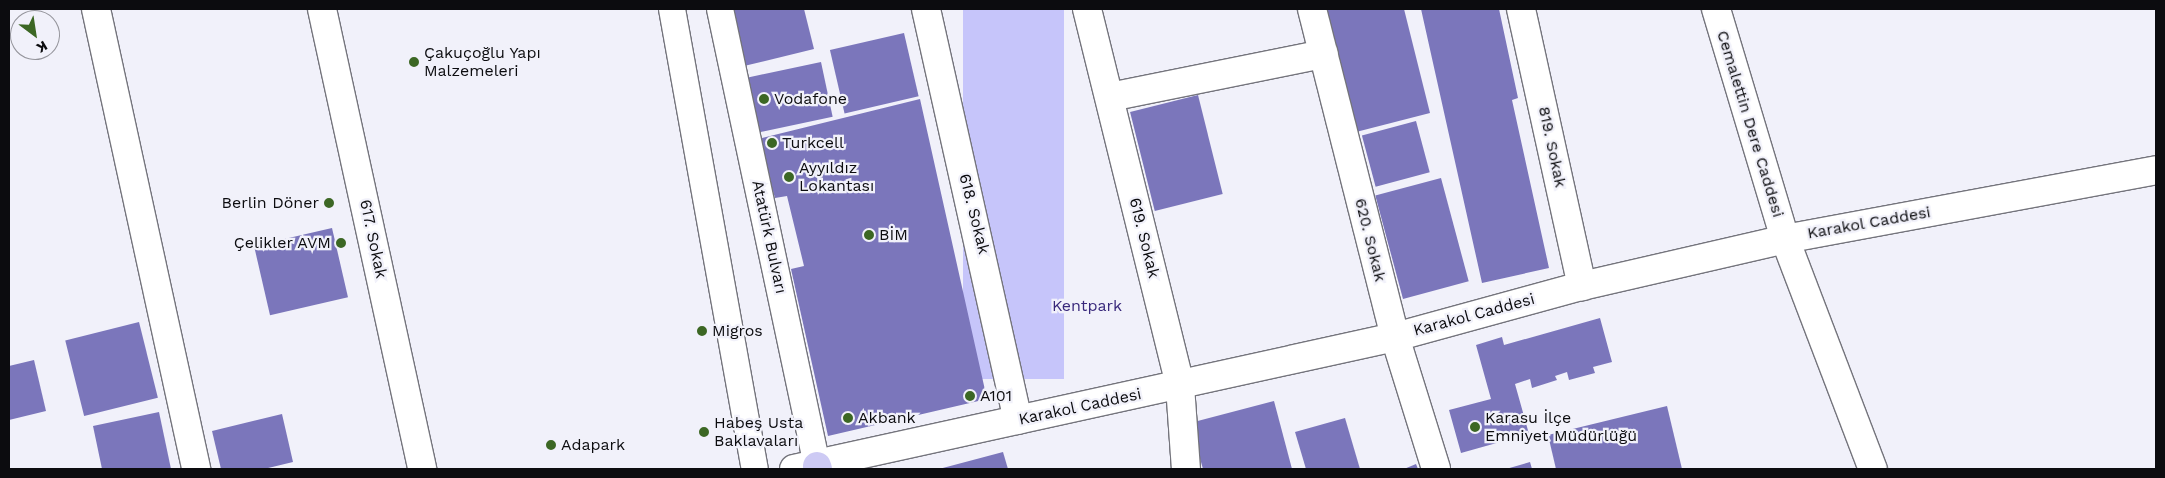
<!DOCTYPE html>
<html>
<head>
<meta charset="utf-8">
<style>
	body { margin:0 }
	#map { position:relative; width:2165px; height:478px; overflow:hidden; background:#f1f1fa; font-family:"Work Sans",sans-serif }
	div>[style] { position:absolute }
	.green>* { inset:0; background:#c6c5fa; transform-origin:0 0 }
	.building>* { inset:0; background:#7b76bb; transform-origin:0 0 }
	.roads { filter:drop-shadow(1px 0 #74747c) drop-shadow(-1px 0 #74747c) drop-shadow(0 1px #74747c) drop-shadow(0 -1px #74747c) }
	.pedestrian>* { height:26px; margin:-13px; padding:0 13px; transform-origin:13px; border-radius:13px; background:#fff }
	.minor>* { height:28px; margin:-14px; padding:0 14px; transform-origin:14px; border-radius:14px; background:#fff }
	.secondary>* { height:28px; margin:-14px; padding:0 14px; transform-origin:14px; border-radius:14px; background:#fff }
	.primary>* { height:28px; margin:-14px; padding:0 14px; transform-origin:14px; border-radius:14px; background:#cdcaf4 }
	.dots>* { width:14px; height:14px; translate:-50% -50%; box-sizing:border-box; border:2px solid #f1f1fa; border-radius:50% }
	span { translate:-50% -50%; white-space:nowrap; text-align:center; line-height:1.15; -webkit-text-stroke:4.5px #f1f1fa; paint-order:stroke }
	.poi-label { font-size:16px; color:#0c0c0f }
	.left { translate:0 -50%; text-align:left }
	.right { translate:-100% -50%; text-align:right }
	.street-label { font-size:16px; color:#0c0c0f }
	.park-label { font-size:16px; color:#38287b }
	.frame { position:absolute; inset:0; border:10px solid #0c0c0f; pointer-events:none }
	.north { position:absolute; left:10px; top:10px; width:50px; height:50px; box-sizing:border-box; background:#f1f1fa; border:1px solid #95959c; border-radius:50%; rotate:149deg; font-size:14px; font-weight:700; line-height:20px; text-align:center; color:#0c0c0f }
	.north::after { content:''; display:block; margin:auto; width:18px; height:22px; background:#3c6724; clip-path:polygon(50% 0,100% 100%,50% 72%,0 100%) }
</style>
</head>
<body>
<div id="map">
	<div class="green">
		<div style="left:963px;top:9px;width:101px;height:370px"></div>
	</div>
	<div class="building">
		<div style="clip-path:polygon(730px 9px,804px 9px,814px 49px,744px 66px)"></div>
		<div style="clip-path:polygon(1326px 9px,1404px 9px,1430px 113px,1356px 132px)"></div>
		<div style="clip-path:polygon(1421px 9px,1499px 9px,1518px 98px,1512px 100px,1549px 268px,1482px 283px)"></div>
		<div style="left:904px;top:33px;width:65px;height:76px;rotate:77deg"></div>
		<div style="left:821px;top:62px;width:56px;height:77px;rotate:78deg"></div>
		<div style="left:1198px;top:95px;width:102px;height:70px;rotate:76deg"></div>
		<div style="clip-path:polygon(920px 99px,987px 399px,828px 436px,791px 269px,804px 266px,787px 196px,775px 198px,758px 139px)"></div>
		<div style="left:1416px;top:121px;width:53px;height:56px;rotate:75deg"></div>
		<div style="left:1441px;top:178px;width:107px;height:68px;rotate:75deg"></div>
		<div style="left:332px;top:228px;width:71px;height:80px;rotate:77deg"></div>
		<div style="clip-path:polygon(1600px 318px,1612px 362px,1593px 367px,1595px 373px,1569px 380px,1567px 372px,1555px 376px,1557px 380px,1532px 388px,1530px 379px,1515px 384px,1529px 434px,1461px 453px,1449px 410px,1491px 399px,1476px 345px,1502px 337px,1504px 345px)"></div>
		<div style="left:139px;top:322px;width:78px;height:76px;rotate:76deg"></div>
		<div style="clip-path:polygon(34px 360px,46px 411px,9px 420px,9px 366px)"></div>
		<div style="clip-path:polygon(1274px 401px,1292px 469px,1203px 469px,1190px 423px)"></div>
		<div style="clip-path:polygon(1667px 406px,1682px 469px,1556px 469px,1548px 435px)"></div>
		<div style="clip-path:polygon(159px 412px,171px 469px,102px 469px,93px 426px)"></div>
		<div style="clip-path:polygon(282px 414px,293px 462px,264px 469px,221px 469px,212px 431px)"></div>
		<div style="clip-path:polygon(1345px 418px,1360px 469px,1306px 469px,1295px 432px)"></div>
		<div style="clip-path:polygon(1003px 452px,1008px 469px,939px 469px)"></div>
		<div style="clip-path:polygon(1530px 462px,1532px 469px,1506px 469px)"></div>
		<div style="clip-path:polygon(1416px 464px,1418px 469px,1404px 469px)"></div>
	</div>
	<div class="roads">
		<div class="pedestrian">
			<div style="left:672px;top:9px;width:467px;rotate:79.8deg"></div>
			<div style="left:720px;top:9px;width:467px;rotate:78deg"></div>
		</div>
		<div class="minor">
			<div style="left:96px;top:9px;width:471px;rotate:77.7deg"></div>
			<div style="left:322px;top:9px;width:471px;rotate:77.7deg"></div>
			<div style="left:926px;top:9px;width:421px;rotate:77.4deg"></div>
			<div style="left:1087px;top:9px;width:388px;rotate:76.1deg"></div>
			<div style="left:1180px;top:386px;width:83px;rotate:85.9deg"></div>
			<div style="left:1312px;top:9px;width:338px;rotate:75.8deg"></div>
			<div style="left:1395px;top:337px;width:138px;rotate:72.7deg"></div>
			<div style="left:1521px;top:9px;width:284px;rotate:77.6deg"></div>
			<div style="left:1716px;top:9px;width:240px;rotate:73.3deg"></div>
			<div style="left:1785px;top:239px;width:246px;rotate:69.1deg"></div>
			<div style="left:1110px;top:97px;width:218px;rotate:-11.4deg"></div>
		</div>
		<div class="secondary">
			<div style="left:794px;top:469px;width:615px;rotate:-12.39deg"></div>
			<div style="left:1395px;top:337px;width:194px;rotate:-15.3deg"></div>
			<div style="left:1582px;top:286px;width:208px;rotate:-13deg"></div>
			<div style="left:1785px;top:239px;width:377px;rotate:-10.5deg"></div>
		</div>
		<div class="primary">
			<div style="left:817px;top:466px;width:3px;rotate:72deg"></div>
		</div>
	</div>
	<div class="dots">
		<div style="left:414px;top:62px;background:#3c6724"></div>
		<div style="left:764px;top:99px;background:#3c6724"></div>
		<div style="left:772px;top:143px;background:#3c6724"></div>
		<div style="left:789px;top:177px;background:#3c6724"></div>
		<div style="left:329px;top:203px;background:#3c6724"></div>
		<div style="left:869px;top:235px;background:#3c6724"></div>
		<div style="left:341px;top:243px;background:#3c6724"></div>
		<div style="left:702px;top:331px;background:#3c6724"></div>
		<div style="left:970px;top:396px;background:#3c6724"></div>
		<div style="left:848px;top:418px;background:#3c6724"></div>
		<div style="left:1475px;top:427px;background:#3c6724"></div>
		<div style="left:704px;top:432px;background:#3c6724"></div>
		<div style="left:551px;top:445px;background:#3c6724"></div>
	</div>
	<div class="poi-label">
		<span class="left" style="left:424px;top:62px">Çakuçoğlu Yapı<br>Malzemeleri</span>
		<span class="left" style="left:774px;top:99px">Vodafone</span>
		<span class="left" style="left:782px;top:143px">Turkcell</span>
		<span class="left" style="left:799px;top:177px">Ayyıldız<br>Lokantası</span>
		<span class="right" style="left:319px;top:203px">Berlin Döner</span>
		<span class="left" style="left:879px;top:235px">BİM</span>
		<span class="right" style="left:331px;top:243px">Çelikler AVM</span>
		<span class="left" style="left:712px;top:331px">Migros</span>
		<span class="left" style="left:980px;top:396px">A101</span>
		<span class="left" style="left:858px;top:418px">Akbank</span>
		<span class="left" style="left:1485px;top:427px">Karasu İlçe<br>Emniyet Müdürlüğü</span>
		<span class="left" style="left:714px;top:432px">Habeş Usta<br>Baklavaları</span>
		<span class="left" style="left:561px;top:445px">Adapark</span>
	</div>
	<div class="street-label">
		<span style="left:1750px;top:124px;rotate:73deg">Cemalettin Dere Caddesi</span>
		<span style="left:1552px;top:147px;rotate:78deg">819. Sokak</span>
		<span style="left:974px;top:214px;rotate:76deg">618. Sokak</span>
		<span style="left:1869px;top:223px;rotate:-10deg">Karakol Caddesi</span>
		<span style="left:769px;top:237px;rotate:78deg">Atatürk Bulvarı</span>
		<span style="left:1144px;top:238px;rotate:76deg">619. Sokak</span>
		<span style="left:373px;top:239px;rotate:78deg">617. Sokak</span>
		<span style="left:1370px;top:240px;rotate:76deg">620. Sokak</span>
		<span style="left:1474px;top:315px;rotate:-15deg">Karakol Caddesi</span>
		<span style="left:1080px;top:407px;rotate:-12deg">Karakol Caddesi</span>
	</div>
	<div class="park-label">
		<span style="left:1087px;top:306px">Kentpark</span>
	</div>
	<div class="frame"></div>
	<div class="north">K</div>
</div>
</body>
</html>
